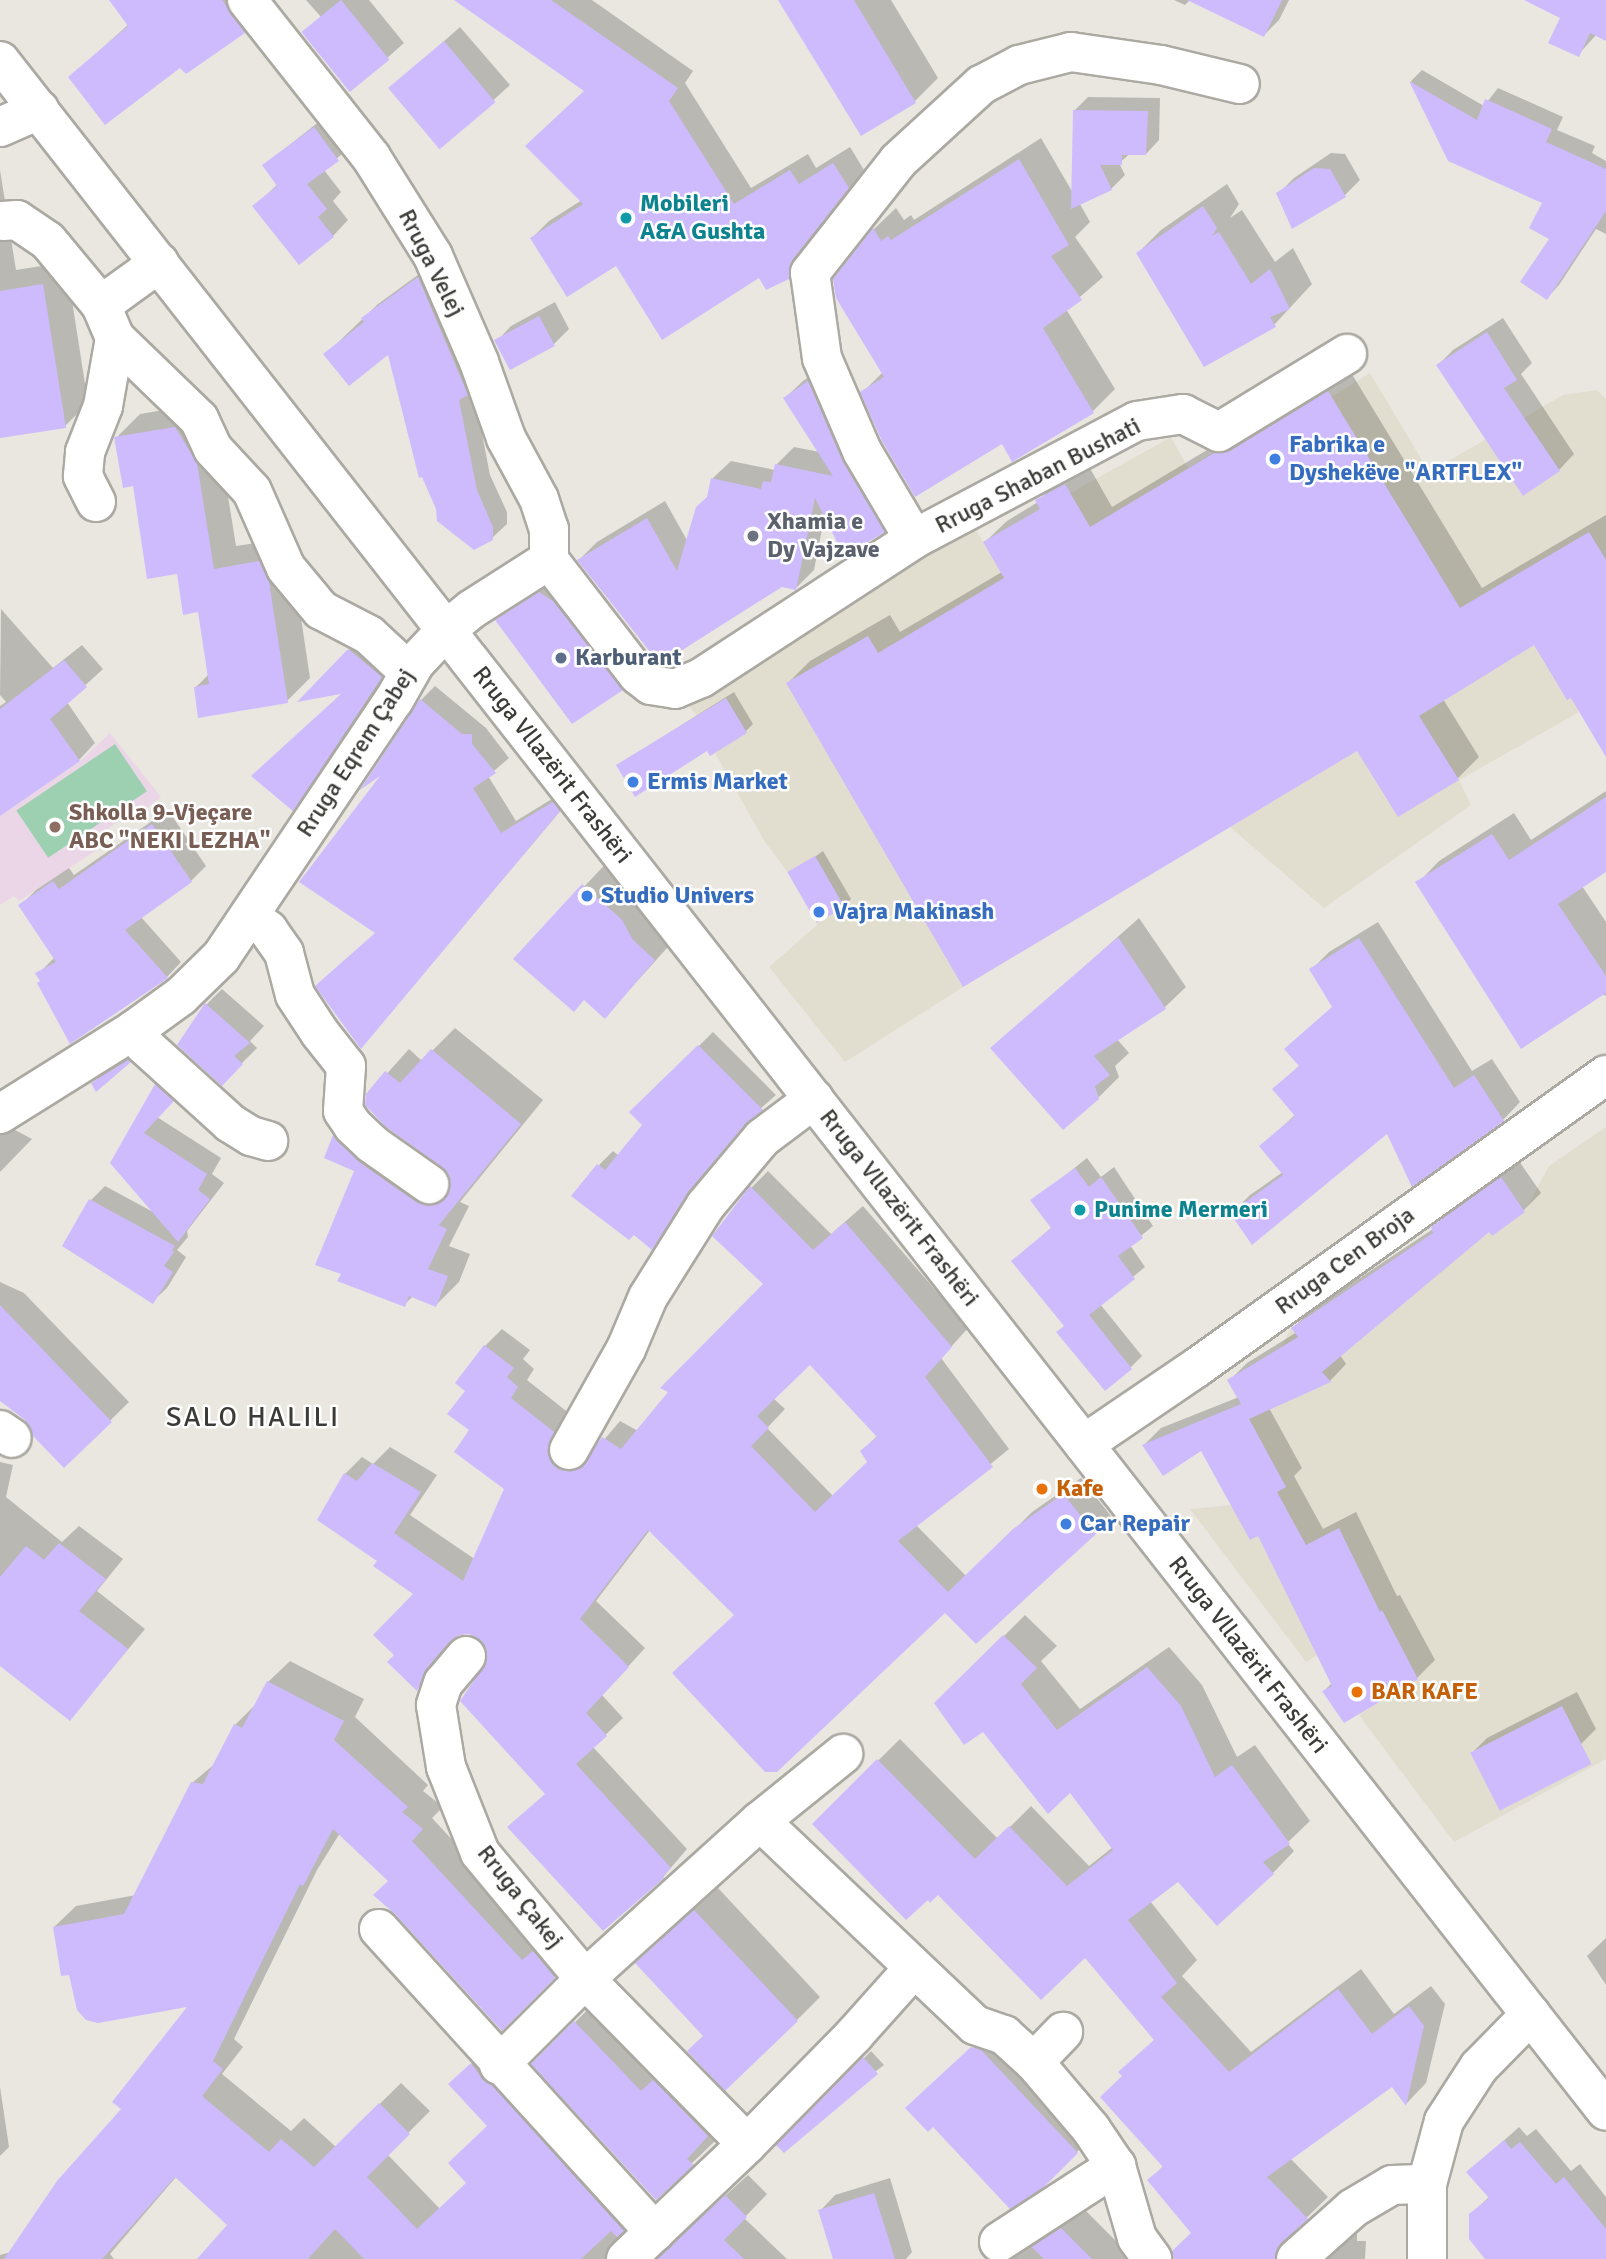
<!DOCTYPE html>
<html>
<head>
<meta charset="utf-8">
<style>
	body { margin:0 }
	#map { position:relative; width:1606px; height:2259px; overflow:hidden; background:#e9e7e0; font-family:Signika,sans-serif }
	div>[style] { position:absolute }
	.built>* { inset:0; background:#e1decf }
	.education>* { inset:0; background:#ead6e6 }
	.green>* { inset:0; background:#9dcfb1; transform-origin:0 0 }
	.shadow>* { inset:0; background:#0003; transform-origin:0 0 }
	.building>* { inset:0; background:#cebbfe; transform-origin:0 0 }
	.roads { filter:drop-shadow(2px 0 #aba9a2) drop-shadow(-2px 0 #aba9a2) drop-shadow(0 2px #aba9a2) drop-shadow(0 -2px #aba9a2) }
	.minor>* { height:38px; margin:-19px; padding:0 19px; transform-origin:19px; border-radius:19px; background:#fff }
	.major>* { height:38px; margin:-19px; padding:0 19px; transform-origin:19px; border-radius:19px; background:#fff }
	.dots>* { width:19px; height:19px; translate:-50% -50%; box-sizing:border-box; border:4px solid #fff; border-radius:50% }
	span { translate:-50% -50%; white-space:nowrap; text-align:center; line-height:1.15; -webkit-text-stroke:5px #fff; paint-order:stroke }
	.culture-label { font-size:24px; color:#0d838f; font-weight:700 }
	.left { translate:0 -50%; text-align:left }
	.street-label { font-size:24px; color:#3b3b38 }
	.shop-label { font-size:24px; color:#366cbe; font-weight:700 }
	.worship-label { font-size:24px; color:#5b616d; font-weight:700 }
	.service-label { font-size:24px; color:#4e5e75; font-weight:700 }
	.education-label { font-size:24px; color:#785e54; font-weight:700 }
	.food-label { font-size:24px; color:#c56008; font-weight:700 }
	.quarter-label { font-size:28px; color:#3b3b38; letter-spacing:2px }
</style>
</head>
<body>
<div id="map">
	<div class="built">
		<div style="clip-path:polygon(1370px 373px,1429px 472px,1563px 395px,1597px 390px,1606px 399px,1606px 697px,1459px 780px,1471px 805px,1324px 908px,1230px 827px,963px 987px,845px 1062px,769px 967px,818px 924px,789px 874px,765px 842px,715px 753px,710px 756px,688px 721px,697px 716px,683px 698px,971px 522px,983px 542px,1171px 437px,1188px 468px,1324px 385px,1331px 397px)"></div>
		<div style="clip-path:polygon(1606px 1127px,1606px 1759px,1454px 1842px,1359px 1715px,1391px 1694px,1352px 1633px,1306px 1662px,1190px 1509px,1231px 1505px,1264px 1446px,1227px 1380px,1282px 1346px,1291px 1328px,1472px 1208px,1513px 1194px,1525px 1211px,1549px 1166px)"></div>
	</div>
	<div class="education">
		<div style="clip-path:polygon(110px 733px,161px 797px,140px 813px,136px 809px,92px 840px,98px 849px,19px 901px,14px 896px,0 905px,0 809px,4px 813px,80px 761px)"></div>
	</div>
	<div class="green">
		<div style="left:115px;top:744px;width:57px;height:119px;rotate:56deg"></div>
	</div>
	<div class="shadow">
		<div style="clip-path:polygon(111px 0,254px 0,264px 12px,244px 32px,70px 77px,129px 24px)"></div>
		<div style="clip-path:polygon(306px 0,369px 0,404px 43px,351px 90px,304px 33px,321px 17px)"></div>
		<div style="clip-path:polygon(472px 0,592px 0,693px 71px,685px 83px,751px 188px,808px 154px,816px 168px,850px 147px,864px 170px,809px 241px,805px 260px,788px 278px,617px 264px,532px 238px,549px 221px,582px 200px,586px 90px)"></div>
		<div style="clip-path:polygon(780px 0,891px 0,938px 78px,915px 101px,862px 134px)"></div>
		<div style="clip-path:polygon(1174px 0,1190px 0,1185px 5px)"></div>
		<div style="clip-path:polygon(1191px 0,1289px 0,1279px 20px,1264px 35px)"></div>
		<div style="clip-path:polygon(1549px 0,1606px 0,1606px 40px,1596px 35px,1578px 55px,1562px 17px)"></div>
		<div style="clip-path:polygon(460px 27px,510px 85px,442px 147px,407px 74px)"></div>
		<div style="clip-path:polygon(1422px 70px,1484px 106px,1498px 88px,1563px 117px,1557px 130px,1595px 146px,1592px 153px,1606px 161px,1606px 234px,1596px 229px,1559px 285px,1547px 298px,1552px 238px,1545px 203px,1450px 160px,1411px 81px)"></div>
		<div style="clip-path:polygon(1088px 97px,1160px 98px,1159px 140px,1146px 154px,1131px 153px,1119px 163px,1125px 175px,1111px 189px,1080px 204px,1090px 222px,1075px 237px,1103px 277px,1066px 309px,1115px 389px,1093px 411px,1003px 442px,863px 392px,883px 372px,835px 280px,874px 229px,896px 208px,904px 220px,911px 215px,914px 220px,1041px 138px,1073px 193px,1075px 110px)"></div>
		<div style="clip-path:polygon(330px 113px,353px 144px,324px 170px,341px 192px,333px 201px,348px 220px,333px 236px,254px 206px,278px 184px,264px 165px)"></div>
		<div style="clip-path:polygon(1331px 153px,1345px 154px,1360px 180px,1345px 195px,1278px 194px,1294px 178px)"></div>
		<div style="clip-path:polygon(0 170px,16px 270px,66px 262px,88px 403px,65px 426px,0 436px)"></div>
		<div style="clip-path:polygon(1227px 184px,1239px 204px,1230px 218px,1242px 210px,1275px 262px,1293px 248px,1312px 284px,1274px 325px,1138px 253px,1161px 230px)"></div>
		<div style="clip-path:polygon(433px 264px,473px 387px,490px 475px,507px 512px,507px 524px,492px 538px,437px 509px,390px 351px,326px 354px,378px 304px)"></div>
		<div style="clip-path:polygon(555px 302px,569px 329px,554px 344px,496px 342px,511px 326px)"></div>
		<div style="clip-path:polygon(1503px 318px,1532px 363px,1521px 374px,1574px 454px,1559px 470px,1438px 365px,1453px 350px)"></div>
		<div style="clip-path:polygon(826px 365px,901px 513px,883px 531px,825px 514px,814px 570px,796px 588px,782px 585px,662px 663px,655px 658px,579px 560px,597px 542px,665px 501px,688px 542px,709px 497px,713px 478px,731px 461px,775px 470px,776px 465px,794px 447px,820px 452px,785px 398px,803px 381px)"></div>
		<div style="clip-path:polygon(1350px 371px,1482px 588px,1606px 515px,1606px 753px,1572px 695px,1535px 643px,1443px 699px,1479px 757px,1458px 778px,1358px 749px,788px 683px,810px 661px,890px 615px,900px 632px,1002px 572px,985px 542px,1007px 521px,1038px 502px,1058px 479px,1087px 463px,1112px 507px,1237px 432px)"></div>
		<div style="clip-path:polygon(199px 404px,219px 440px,236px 546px,282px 539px,292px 558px,310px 678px,287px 701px,195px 688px,209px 674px,199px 610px,134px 484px,117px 437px,140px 414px)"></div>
		<div style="clip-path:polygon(548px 586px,629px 682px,622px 689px,497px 620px)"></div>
		<div style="clip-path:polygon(1px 609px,53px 668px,82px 645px,103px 669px,67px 702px,95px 743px,79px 760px,0 814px,0 706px,6px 702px,0 695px)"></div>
		<div style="clip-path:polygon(360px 639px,392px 665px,304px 798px,293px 808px,345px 692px,302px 699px)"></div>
		<div style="clip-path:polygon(435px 686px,486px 728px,509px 758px,488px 776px,516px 821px,568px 789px,573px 796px,361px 1047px,377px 932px,421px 700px)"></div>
		<div style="clip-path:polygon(734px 692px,753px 724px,746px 731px,710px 753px,708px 749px,618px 765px)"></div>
		<div style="clip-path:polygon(1606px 791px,1606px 870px,1582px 886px,1606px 922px,1606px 996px,1418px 883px,1439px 861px,1514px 813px,1531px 840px)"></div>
		<div style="clip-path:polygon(168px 810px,206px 866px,191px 881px,141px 917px,181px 962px,167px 977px,42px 981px,38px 974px,55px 957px,21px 905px,36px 890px,69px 868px,74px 875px)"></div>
		<div style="clip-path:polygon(823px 851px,851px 899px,844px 906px,791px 874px)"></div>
		<div style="clip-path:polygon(614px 855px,684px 929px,605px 1017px,585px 999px,516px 959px)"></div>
		<div style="clip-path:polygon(1139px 918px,1186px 987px,1165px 1007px,1117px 1039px,1129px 1053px,1115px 1066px,1119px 1077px,1098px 1098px,993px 1048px)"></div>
		<div style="clip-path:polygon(1378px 922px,1472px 1071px,1492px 1059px,1520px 1102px,1503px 1120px,1387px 1132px,1232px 1213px,1250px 1195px,1283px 1172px,1261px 1146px,1296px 1114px,1274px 1089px,1300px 1065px,1334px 1006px,1311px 970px,1329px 952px)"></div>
		<div style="clip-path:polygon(222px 989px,264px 1026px,250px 1041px,257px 1048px,237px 1068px,179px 1045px,207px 1004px)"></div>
		<div style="clip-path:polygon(455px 1028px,543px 1100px,460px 1202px,469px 1206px,449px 1246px,470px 1254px,459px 1282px,436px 1305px,413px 1296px,404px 1305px,344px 1273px,357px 1170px,326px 1157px,334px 1136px,357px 1114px,440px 1180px,452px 1184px,450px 1173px,368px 1095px,409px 1049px,422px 1061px)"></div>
		<div style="clip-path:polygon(713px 1032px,776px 1095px,751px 1117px,702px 1176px,666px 1233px,652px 1247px,599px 1165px,613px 1151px,619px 1156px,645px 1125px,632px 1112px)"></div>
		<div style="clip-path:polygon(145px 1046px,129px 1061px,93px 1083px,109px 1068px)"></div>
		<div style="clip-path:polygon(171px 1071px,187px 1085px,157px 1117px,221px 1158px,212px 1174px,224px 1183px,187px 1231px,188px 1237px,177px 1250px,186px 1257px,167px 1288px,152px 1302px,91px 1200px,105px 1186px,155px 1213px,112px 1163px,156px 1085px)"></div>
		<div style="clip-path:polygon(0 1122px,32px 1139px,0 1172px)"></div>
		<div style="clip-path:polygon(1087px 1158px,1101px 1177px,1114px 1167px,1153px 1226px,1130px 1245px,1145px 1267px,1100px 1304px,1142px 1356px,1130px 1368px,1066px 1325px,1013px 1261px,1052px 1227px,1033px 1201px)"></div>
		<div style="clip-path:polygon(1519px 1161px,1541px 1193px,1524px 1210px,1493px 1233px,1490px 1229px,1340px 1355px,1346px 1364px,1330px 1381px,1269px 1408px,1302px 1468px,1294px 1476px,1323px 1529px,1356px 1512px,1397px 1596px,1400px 1595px,1435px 1660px,1417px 1678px,1344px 1721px,1324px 1691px,1332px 1683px,1259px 1533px,1202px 1448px,1144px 1445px,1161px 1428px,1239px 1397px,1230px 1380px,1247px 1363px,1297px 1332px,1293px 1328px,1310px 1311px,1433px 1229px,1450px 1210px)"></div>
		<div style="clip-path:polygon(evenodd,768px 1171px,831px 1234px,863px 1206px,968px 1328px,941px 1358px,1009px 1449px,916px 1525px,967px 1577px,1032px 1512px,1081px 1478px,1111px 1516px,1094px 1533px,945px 1610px,735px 1614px,650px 1530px,596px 1601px,645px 1648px,602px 1695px,623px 1718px,593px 1747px,687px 1849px,663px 1877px,546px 1793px,482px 1638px,470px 1633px,454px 1636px,443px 1650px,434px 1672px,417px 1689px,396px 1655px,416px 1594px,379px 1561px,345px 1474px,362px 1457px,373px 1464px,390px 1447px,437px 1475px,410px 1515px,476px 1560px,506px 1489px,472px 1430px,468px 1391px,485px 1346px,502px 1329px,530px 1350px,523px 1359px,534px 1369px,527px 1380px,570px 1414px,575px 1452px,592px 1454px,620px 1421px,638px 1431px,765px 1284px,751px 1188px,768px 1171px,810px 1362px,878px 1435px,862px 1451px,869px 1462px,833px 1496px,767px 1428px,785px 1409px,773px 1398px,810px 1362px)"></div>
		<div style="clip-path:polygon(0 1282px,24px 1293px,129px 1402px,64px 1466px,26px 1419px,0 1399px)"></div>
		<div style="clip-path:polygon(0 1462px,13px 1465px,6px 1497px,62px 1542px,79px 1526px,123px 1559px,97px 1591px,145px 1629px,70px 1719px,0 1664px)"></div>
		<div style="clip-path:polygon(1025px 1615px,1057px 1646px,1041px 1661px,1080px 1709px,1169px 1647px,1202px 1685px,1237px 1757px,1255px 1745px,1310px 1821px,1287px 1843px,1294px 1851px,1273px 1873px,1178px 1880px,1150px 1901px,1197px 1960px,1182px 1976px,1251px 2052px,1361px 1969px,1394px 2014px,1431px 1986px,1445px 2004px,1426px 2083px,1406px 2104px,1393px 2084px,1290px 2158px,1328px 2197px,1296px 2228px,1295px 2241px,1312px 2259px,1174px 2259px,1174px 2252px,1193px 2233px,1150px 2180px,1164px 2165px,1124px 2075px,1155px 2039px,1085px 1955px,938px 1892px,814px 1824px,900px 1739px,998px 1839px,1031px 1806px,1089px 1866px,1113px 1847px,1070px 1791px,983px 1730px,936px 1704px)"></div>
		<div style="clip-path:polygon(290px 1661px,364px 1699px,355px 1717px,428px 1785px,423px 1791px,443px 1807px,432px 1818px,545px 1940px,576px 1955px,502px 2029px,390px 1880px,340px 1833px,317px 1870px,234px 2039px,243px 2047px,222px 2074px,291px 2131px,304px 2118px,336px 2147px,401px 2083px,430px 2111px,387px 2154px,440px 2209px,468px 2183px,489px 2125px,451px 2084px,493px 2043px,644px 2208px,626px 2229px,626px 2243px,642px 2259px,218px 2259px,229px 2225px,176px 2177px,110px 2254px,114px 2259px,0 2259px,0 2255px,11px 2252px,123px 2108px,191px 2005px,70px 1973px,54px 1927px,76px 1906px,136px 1895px,192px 1783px,217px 1762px,235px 1725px,257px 1703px,268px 1682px)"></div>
		<div style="clip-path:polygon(1577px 1692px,1596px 1729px,1580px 1745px,1472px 1753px,1487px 1738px)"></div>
		<div style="clip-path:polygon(718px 1888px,820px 1997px,797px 2020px,705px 2036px,660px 1940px)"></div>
		<div style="clip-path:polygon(1606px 1938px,1606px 1985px,1587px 1956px)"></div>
		<div style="clip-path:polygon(597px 2000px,730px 2112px,709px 2135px,715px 2141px,656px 2198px,534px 2064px)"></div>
		<div style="left:996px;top:2025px;width:147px;height:88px;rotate:45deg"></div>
		<div style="clip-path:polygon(871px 2051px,884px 2065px,779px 2145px)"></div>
		<div style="clip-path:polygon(0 2087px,9px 2147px,0 2156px)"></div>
		<div style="clip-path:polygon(1519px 2127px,1527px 2136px,1536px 2129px,1571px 2171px,1580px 2164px,1606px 2197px,1606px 2237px,1582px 2259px,1487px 2259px,1470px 2215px,1490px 2196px,1469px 2172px)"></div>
		<div style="clip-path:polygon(748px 2175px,767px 2194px,744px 2218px,787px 2259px,655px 2259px)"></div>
		<div style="clip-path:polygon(890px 2178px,912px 2252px,906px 2259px,834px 2259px,820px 2211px,835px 2195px)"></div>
		<div style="clip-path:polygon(1083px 2208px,1134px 2259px,999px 2259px)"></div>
		<div style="clip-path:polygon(1357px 2233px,1357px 2241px,1366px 2241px,1365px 2259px,1325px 2259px)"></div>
	</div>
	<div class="building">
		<div style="clip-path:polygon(109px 0,222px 0,245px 33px,186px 74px,180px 68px,105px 125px,68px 77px,128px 26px)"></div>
		<div style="left:341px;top:0;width:77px;height:51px;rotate:51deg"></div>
		<div style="clip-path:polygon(454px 0,551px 0,678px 88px,669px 101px,734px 204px,790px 170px,799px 184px,833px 163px,849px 188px,793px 259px,789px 279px,766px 290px,759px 278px,662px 340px,616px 266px,567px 297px,530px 238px,583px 204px,525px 146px,584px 91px)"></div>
		<div style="clip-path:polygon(778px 0,854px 0,916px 103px,861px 136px)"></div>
		<div style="clip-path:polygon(1187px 0,1282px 0,1264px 37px)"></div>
		<div style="clip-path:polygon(1524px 0,1606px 0,1606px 41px,1590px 33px,1579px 57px,1548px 43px,1560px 18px)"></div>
		<div style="left:444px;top:41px;width:80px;height:73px;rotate:50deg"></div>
		<div style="clip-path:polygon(1409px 81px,1477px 120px,1485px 99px,1552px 129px,1546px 142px,1606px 169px,1606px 211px,1547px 300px,1520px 282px,1549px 239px,1529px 228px,1542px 203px,1448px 161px)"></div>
		<div style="clip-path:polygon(1073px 110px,1148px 111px,1146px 155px,1122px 155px,1122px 165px,1100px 165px,1112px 190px,1071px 209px)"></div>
		<div style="clip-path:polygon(314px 127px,339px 161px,307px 184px,327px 209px,318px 217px,334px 237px,299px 265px,252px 206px,277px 186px,262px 165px)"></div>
		<div style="clip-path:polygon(1019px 159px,1069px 245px,1051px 256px,1082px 300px,1043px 328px,1094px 413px,1012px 462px,1002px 444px,915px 497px,882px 441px,860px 392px,884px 377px,836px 298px,833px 279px,873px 228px,881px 241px,888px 236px,891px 240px)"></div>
		<div style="clip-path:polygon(1314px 168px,1330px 169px,1346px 197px,1292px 229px,1276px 193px)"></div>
		<div style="clip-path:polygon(1203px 206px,1217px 228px,1212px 236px,1219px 232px,1251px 284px,1270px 269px,1290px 309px,1270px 317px,1276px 327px,1204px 367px,1136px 253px)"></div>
		<div style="clip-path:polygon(418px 277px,468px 395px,459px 400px,477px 490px,493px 527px,493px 540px,474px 550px,437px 521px,436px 509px,422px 477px,419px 478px,388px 355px,349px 386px,323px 354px,364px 322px,361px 318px)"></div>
		<div style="clip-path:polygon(43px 284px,66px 428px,0 438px,0 291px)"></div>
		<div style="left:539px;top:316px;width:34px;height:51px;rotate:62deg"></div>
		<div style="clip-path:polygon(1487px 332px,1517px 380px,1504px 388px,1560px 471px,1523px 496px,1436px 365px)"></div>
		<div style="clip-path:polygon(808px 381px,843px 462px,885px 532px,844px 556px,815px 498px,796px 590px,782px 587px,660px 664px,577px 560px,647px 518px,677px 571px,696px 507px,707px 497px,711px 478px,761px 489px,763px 481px,771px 482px,775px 464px,833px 476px,783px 398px)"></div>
		<div style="clip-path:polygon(1328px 391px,1460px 608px,1589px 532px,1606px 560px,1606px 757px,1571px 698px,1567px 700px,1534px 645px,1419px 716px,1459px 780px,1398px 817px,1357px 751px,963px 987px,786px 683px,868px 636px,878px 653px,1004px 578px,983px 542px,1040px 509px,1035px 500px,1065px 484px,1090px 527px,1214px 453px,1230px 451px)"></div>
		<div style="clip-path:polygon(175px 427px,197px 463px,214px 569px,259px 561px,269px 582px,288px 703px,198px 718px,194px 687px,209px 684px,198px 612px,183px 615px,177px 574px,147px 579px,133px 486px,123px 488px,114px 437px)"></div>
		<div style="clip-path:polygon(539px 592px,553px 601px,623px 690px,572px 724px,495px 620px)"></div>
		<div style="clip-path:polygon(348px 649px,382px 677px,293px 811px,251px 776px,341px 694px,297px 702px)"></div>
		<div style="clip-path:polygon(64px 660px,87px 687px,50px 719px,80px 761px,0 816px,0 709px)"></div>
		<div style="clip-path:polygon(726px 698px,747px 733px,710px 756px,707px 751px,635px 797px,616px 765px)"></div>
		<div style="clip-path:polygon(420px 699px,462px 734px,472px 734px,472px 744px,496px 773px,473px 788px,501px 833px,553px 802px,560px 811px,361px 1049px,315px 986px,375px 933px,299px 882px,380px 776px,360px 790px)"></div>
		<div style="clip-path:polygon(1606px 797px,1606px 872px,1558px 904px,1606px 976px,1606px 993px,1521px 1049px,1415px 882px,1492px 834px,1509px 860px)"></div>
		<div style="clip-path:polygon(152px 824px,192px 882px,125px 930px,168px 978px,70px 1044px,37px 983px,40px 981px,35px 973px,56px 962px,18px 905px,53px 881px,59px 889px)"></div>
		<div style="left:815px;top:856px;width:59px;height:32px;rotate:60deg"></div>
		<div style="clip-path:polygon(582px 884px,622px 920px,633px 940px,655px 960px,605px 1019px,584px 1000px,574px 1012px,513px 959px)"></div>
		<div style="clip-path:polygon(1118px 937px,1166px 1009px,1094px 1056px,1110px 1075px,1095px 1086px,1099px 1099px,1063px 1130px,990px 1048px)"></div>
		<div style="clip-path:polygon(1359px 938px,1454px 1088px,1474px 1075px,1504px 1121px,1412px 1187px,1387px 1134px,1252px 1245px,1230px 1213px,1283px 1175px,1259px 1146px,1295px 1116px,1272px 1089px,1299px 1066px,1284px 1049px,1332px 1007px,1309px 969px)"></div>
		<div style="clip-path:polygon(205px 1003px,250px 1043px,234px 1056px,243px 1064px,222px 1086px,177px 1045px)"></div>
		<div style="clip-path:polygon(698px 1045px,763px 1110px,745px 1124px,688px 1192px,652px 1250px,634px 1235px,629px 1240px,571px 1196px,597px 1164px,605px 1170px,642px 1125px,629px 1112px)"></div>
		<div style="clip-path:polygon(431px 1049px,521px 1124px,439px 1225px,447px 1229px,428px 1269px,448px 1276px,436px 1307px,409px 1296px,405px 1307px,337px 1281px,341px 1274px,315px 1265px,354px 1171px,324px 1158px,333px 1135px,359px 1162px,416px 1202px,428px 1206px,439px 1203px,446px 1197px,451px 1185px,448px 1174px,442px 1167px,386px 1127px,365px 1105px,366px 1094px,385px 1071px,400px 1083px)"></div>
		<div style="clip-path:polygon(128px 1060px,131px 1062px,96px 1092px,91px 1083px)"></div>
		<div style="clip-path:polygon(155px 1084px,174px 1101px,144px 1133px,207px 1174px,198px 1190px,210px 1199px,178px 1242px,110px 1163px)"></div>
		<div style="clip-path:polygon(1075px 1168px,1089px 1187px,1101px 1177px,1143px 1238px,1118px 1256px,1135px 1279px,1089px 1315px,1132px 1369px,1105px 1391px,1056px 1332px,1064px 1326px,1011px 1261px,1051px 1228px,1030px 1200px)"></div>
		<div style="clip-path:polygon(1501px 1177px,1525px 1212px,1492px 1236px,1489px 1232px,1322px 1372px,1331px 1382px,1249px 1419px,1286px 1487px,1277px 1492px,1306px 1545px,1339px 1528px,1380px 1612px,1382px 1610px,1418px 1679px,1344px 1723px,1322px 1691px,1332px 1686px,1258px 1536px,1250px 1540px,1201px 1451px,1163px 1476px,1142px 1445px,1241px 1404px,1227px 1380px,1298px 1337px,1291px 1328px,1433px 1233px,1431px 1227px)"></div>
		<div style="clip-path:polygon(evenodd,750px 1186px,813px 1250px,845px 1222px,952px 1347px,925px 1377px,993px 1467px,898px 1541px,948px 1592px,1013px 1529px,1063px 1494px,1096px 1534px,976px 1644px,945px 1613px,777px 1772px,765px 1772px,672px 1673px,734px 1615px,648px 1530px,580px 1619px,629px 1667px,586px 1713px,607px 1736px,576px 1764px,671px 1868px,663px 1876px,664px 1878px,603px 1931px,507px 1827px,545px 1794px,460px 1701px,487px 1661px,487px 1649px,481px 1640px,469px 1634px,459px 1635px,450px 1641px,426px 1669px,417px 1691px,387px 1662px,394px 1655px,373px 1635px,413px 1594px,373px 1566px,377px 1561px,317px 1520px,344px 1473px,357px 1481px,372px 1463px,421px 1492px,394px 1533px,463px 1581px,504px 1489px,454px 1452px,469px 1430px,447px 1414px,465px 1391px,455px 1383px,484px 1345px,514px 1368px,507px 1377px,518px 1387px,511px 1398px,554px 1432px,547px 1451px,551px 1462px,558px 1469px,570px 1472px,581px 1468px,602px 1437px,621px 1449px,668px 1392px,660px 1388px,763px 1284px,712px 1236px,750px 1186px,810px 1365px,877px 1437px,860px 1451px,867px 1462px,815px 1512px,751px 1446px,769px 1428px,757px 1416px,810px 1365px)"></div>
		<div style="clip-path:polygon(89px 1199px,175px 1246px,172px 1250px,174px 1252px,164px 1266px,173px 1272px,153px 1304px,62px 1246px)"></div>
		<div style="clip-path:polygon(0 1305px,112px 1422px,64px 1468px,33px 1436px,25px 1420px,0 1401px)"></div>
		<div style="clip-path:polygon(59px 1543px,106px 1579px,79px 1611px,128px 1649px,70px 1721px,0 1666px,0 1577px,26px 1546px,44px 1560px)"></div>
		<div style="clip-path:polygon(1003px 1635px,1037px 1668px,1021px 1684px,1057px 1730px,1147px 1667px,1181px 1706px,1215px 1777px,1232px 1765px,1290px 1844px,1263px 1862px,1274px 1874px,1217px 1926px,1178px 1882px,1128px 1920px,1177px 1983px,1161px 1997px,1229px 2072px,1338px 1989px,1372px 2034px,1409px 2006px,1424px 2026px,1406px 2106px,1392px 2087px,1267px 2177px,1308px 2219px,1281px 2243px,1275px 2259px,1174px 2259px,1172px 2251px,1191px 2233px,1147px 2180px,1163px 2167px,1100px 2097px,1122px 2076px,1118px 2072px,1154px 2040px,1085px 1958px,1041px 2000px,938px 1895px,930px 1903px,928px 1900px,906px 1920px,812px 1824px,877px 1759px,975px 1859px,1009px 1826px,1067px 1886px,1113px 1850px,1070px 1793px,1048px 1814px,983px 1732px,964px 1745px,934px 1703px)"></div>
		<div style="clip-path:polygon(267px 1681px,344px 1721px,334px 1740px,408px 1807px,402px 1812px,423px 1829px,412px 1841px,522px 1960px,533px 1951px,555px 1978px,502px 2031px,395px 1914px,373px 1895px,388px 1881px,333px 1829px,303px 1886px,300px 1884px,213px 2061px,223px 2069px,202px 2096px,269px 2152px,281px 2139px,314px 2167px,379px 2103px,410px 2134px,367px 2177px,417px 2229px,466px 2183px,448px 2163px,487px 2126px,448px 2084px,471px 2063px,483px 2080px,492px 2085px,624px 2231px,617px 2237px,611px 2231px,581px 2259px,364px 2259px,335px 2229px,308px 2259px,197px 2259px,227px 2225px,175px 2177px,102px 2259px,4px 2259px,57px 2181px,121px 2109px,112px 2102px,187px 2007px,98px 2023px,86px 2020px,77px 2010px,69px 1975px,61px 1976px,53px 1927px,124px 1914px,191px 1782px,203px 1784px,234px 1724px,242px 1728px)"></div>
		<div style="left:1562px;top:1706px;width:65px;height:103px;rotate:63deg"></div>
		<div style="clip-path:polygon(694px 1910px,798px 2021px,725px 2091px,687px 2051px,703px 2036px,635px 1963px)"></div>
		<div style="clip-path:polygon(574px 2021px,641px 2091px,653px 2080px,708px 2136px,687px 2159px,694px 2165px,656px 2200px,531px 2064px)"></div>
		<div style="clip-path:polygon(971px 2047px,981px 2050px,1078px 2153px,1043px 2188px,1010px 2209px,933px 2127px,928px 2132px,905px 2108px)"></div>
		<div style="clip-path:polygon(863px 2057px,878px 2074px,784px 2153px,776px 2145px)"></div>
		<div style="clip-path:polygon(1504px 2140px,1511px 2149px,1520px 2142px,1556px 2184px,1564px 2177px,1606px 2229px,1606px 2259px,1485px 2259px,1469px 2239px,1469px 2214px,1489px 2198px,1466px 2172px)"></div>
		<div style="clip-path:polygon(874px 2193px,895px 2259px,833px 2259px,818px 2210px)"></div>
		<div style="clip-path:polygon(725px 2195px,747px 2217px,724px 2240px,744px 2259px,658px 2259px)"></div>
		<div style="clip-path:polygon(1061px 2228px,1092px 2259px,1044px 2259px,1032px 2247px)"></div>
	</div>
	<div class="roads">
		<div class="minor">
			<div style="left:247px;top:0;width:200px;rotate:51.7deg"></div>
			<div style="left:371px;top:157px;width:117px;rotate:57.9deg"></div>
			<div style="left:433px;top:256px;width:116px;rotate:66.5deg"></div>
			<div style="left:479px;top:362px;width:81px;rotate:70.4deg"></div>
			<div style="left:506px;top:438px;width:69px;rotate:61.6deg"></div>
			<div style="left:539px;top:499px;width:32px;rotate:72deg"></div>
			<div style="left:549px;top:529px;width:31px;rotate:90deg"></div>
			<div style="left:0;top:127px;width:43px;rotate:-23.6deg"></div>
			<div style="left:3px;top:221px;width:14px;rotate:-4deg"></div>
			<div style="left:17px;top:220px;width:37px;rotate:34deg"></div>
			<div style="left:48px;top:241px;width:83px;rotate:50.4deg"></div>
			<div style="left:101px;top:305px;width:36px;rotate:67deg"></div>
			<div style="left:115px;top:338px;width:117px;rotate:44deg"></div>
			<div style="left:199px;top:419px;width:33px;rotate:65deg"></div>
			<div style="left:213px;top:449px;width:57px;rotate:47.1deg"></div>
			<div style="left:252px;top:491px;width:84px;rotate:66.2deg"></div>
			<div style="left:286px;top:568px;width:55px;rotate:50.2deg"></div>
			<div style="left:321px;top:610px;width:54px;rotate:27.5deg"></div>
			<div style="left:369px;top:635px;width:54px;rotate:42.8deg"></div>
			<div style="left:101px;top:305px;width:72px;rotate:-35.9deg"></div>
			<div style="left:96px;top:502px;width:29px;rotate:-117deg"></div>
			<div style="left:83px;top:476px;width:24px;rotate:-85deg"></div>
			<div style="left:85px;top:452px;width:49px;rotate:-68.6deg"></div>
			<div style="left:103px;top:406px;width:69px;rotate:-80deg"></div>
			<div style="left:914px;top:539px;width:102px;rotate:-120.6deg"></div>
			<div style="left:862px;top:451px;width:101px;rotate:-113.3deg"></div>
			<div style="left:822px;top:358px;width:86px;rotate:-98deg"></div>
			<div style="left:810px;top:273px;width:142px;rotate:-51.8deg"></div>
			<div style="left:898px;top:161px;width:113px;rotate:-42.5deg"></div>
			<div style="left:981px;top:85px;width:43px;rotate:-27.8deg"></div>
			<div style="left:1019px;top:65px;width:54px;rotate:-14deg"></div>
			<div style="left:1071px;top:52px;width:91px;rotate:8.2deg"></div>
			<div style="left:1161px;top:65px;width:81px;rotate:13.5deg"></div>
			<div style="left:549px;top:560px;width:145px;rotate:52.3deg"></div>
			<div style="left:638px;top:675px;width:16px;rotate:38deg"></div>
			<div style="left:651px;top:685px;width:24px;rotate:9deg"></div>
			<div style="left:675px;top:689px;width:28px;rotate:-23deg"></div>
			<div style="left:701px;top:678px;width:254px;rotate:-33.1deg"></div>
			<div style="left:914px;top:539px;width:252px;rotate:-27.9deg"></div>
			<div style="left:1137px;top:421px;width:47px;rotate:-8.7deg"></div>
			<div style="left:1183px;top:414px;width:40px;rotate:26.6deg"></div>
			<div style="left:1219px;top:432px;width:150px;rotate:-31.4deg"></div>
			<div style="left:249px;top:916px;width:24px;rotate:36deg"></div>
			<div style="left:268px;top:930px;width:28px;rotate:55deg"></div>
			<div style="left:284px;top:953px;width:43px;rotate:75.3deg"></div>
			<div style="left:295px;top:995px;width:45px;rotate:56.7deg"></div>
			<div style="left:320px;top:1033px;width:42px;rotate:51.8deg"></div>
			<div style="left:346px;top:1066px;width:45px;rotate:93.8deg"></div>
			<div style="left:343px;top:1111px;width:18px;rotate:56deg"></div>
			<div style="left:353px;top:1126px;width:26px;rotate:43deg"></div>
			<div style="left:372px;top:1144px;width:70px;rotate:35.1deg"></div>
			<div style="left:134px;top:1030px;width:17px;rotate:57deg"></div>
			<div style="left:143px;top:1044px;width:118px;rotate:42.2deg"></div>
			<div style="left:230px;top:1123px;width:25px;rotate:32deg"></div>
			<div style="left:251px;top:1136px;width:18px;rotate:16deg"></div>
			<div style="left:0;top:1114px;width:158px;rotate:-32.1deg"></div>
			<div style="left:134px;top:1030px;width:58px;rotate:-35.9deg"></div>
			<div style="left:181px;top:996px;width:56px;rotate:-44.3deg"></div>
			<div style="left:221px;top:957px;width:310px;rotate:-56.1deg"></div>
			<div style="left:394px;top:700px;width:43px;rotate:-60.4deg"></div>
			<div style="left:415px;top:663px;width:45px;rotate:-46.8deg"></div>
			<div style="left:446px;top:630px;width:33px;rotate:-39deg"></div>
			<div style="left:472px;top:609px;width:91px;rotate:-32.5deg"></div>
			<div style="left:0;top:1430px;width:14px;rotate:34deg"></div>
			<div style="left:1084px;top:1444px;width:135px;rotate:-34.2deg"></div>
			<div style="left:1196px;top:1368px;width:504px;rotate:-35.55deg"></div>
			<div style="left:569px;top:1450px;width:116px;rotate:-60.6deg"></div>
			<div style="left:626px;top:1349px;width:56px;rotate:-67.1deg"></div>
			<div style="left:648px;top:1297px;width:107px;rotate:-57.9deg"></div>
			<div style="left:705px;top:1206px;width:89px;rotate:-50deg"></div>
			<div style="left:762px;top:1138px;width:65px;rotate:-36.9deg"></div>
			<div style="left:466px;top:1656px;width:35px;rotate:130deg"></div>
			<div style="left:443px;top:1683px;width:23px;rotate:108deg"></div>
			<div style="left:436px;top:1705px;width:63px;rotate:80.8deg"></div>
			<div style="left:446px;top:1767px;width:92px;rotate:68.4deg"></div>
			<div style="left:480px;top:1853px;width:164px;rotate:50.2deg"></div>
			<div style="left:585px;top:1979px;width:231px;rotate:45.5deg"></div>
			<div style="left:760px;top:1821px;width:296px;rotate:43.5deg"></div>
			<div style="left:975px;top:2025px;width:31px;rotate:19deg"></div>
			<div style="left:1004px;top:2035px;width:40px;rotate:42deg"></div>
			<div style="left:1034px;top:2062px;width:42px;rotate:-46deg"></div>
			<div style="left:379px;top:1929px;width:410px;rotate:47.7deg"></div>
			<div style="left:1034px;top:2062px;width:88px;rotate:49.6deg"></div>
			<div style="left:1091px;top:2129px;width:45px;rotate:56deg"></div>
			<div style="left:1116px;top:2166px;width:75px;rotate:73.7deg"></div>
			<div style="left:1137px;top:2238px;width:26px;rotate:54deg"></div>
			<div style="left:499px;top:2065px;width:122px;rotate:-45deg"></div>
			<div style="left:585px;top:1979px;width:236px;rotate:-42.1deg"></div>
			<div style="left:760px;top:1821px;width:107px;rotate:-38.9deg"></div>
			<div style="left:999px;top:2242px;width:140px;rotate:-33deg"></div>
			<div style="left:626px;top:2259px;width:167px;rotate:-43.5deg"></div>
			<div style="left:747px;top:2144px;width:153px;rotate:-45.5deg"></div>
			<div style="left:854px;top:2035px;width:90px;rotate:-48.2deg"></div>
			<div style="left:1296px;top:2259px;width:76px;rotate:-41.8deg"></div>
			<div style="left:1353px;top:2208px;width:45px;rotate:-30.5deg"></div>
			<div style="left:1392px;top:2185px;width:35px;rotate:-2deg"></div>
			<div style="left:1427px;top:2259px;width:75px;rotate:-90deg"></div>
			<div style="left:1427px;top:2184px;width:65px;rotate:-74.9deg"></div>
			<div style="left:1444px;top:2121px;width:64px;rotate:-57.1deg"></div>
			<div style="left:1479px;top:2067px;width:74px;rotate:-45.5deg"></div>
		</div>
		<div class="major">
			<div style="left:0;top:61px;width:2604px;rotate:51.92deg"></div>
		</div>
	</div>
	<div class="dots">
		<div style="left:626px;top:218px;background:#0f9aa8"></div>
		<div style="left:1275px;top:459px;background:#3f7fe0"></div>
		<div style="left:753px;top:536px;background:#6b7280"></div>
		<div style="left:561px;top:658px;background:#5c6f8a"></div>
		<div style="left:633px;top:782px;background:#3f7fe0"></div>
		<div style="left:55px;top:827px;background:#8d6e63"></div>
		<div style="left:587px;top:896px;background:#3f7fe0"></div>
		<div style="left:819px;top:912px;background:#3f7fe0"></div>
		<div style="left:1080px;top:1210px;background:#0f9aa8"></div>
		<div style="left:1042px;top:1489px;background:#e8710a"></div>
		<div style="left:1066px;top:1524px;background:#3f7fe0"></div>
		<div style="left:1357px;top:1692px;background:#e8710a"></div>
	</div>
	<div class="culture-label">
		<span class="left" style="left:640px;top:218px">Mobileri<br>A&amp;A Gushta</span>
		<span class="left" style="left:1094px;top:1210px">Punime Mermeri</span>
	</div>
	<div class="street-label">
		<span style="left:431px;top:263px;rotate:63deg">Rruga Velej</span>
		<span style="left:1038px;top:476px;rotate:-27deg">Rruga Shaban Bushati</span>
		<span style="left:356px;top:753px;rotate:-57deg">Rruga Eqrem Çabej</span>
		<span style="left:552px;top:765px;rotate:52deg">Rruga Vllazërit Frashëri</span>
		<span style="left:899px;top:1208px;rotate:52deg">Rruga Vllazërit Frashëri</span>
		<span style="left:1345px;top:1261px;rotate:-36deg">Rruga Cen Broja</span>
		<span style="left:1248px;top:1655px;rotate:52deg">Rruga Vllazërit Frashëri</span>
		<span style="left:520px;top:1897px;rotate:52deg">Rruga Çakej</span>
	</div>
	<div class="shop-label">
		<span class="left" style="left:1289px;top:459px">Fabrika e<br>Dyshekëve "ARTFLEX"</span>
		<span class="left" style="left:647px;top:782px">Ermis Market</span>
		<span class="left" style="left:601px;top:896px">Studio Univers</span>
		<span class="left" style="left:833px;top:912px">Vajra Makinash</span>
		<span class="left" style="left:1080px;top:1524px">Car Repair</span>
	</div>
	<div class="worship-label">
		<span class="left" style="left:767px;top:536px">Xhamia e<br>Dy Vajzave</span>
	</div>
	<div class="service-label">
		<span class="left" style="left:575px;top:658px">Karburant</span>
	</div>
	<div class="education-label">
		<span class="left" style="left:69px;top:827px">Shkolla 9-Vjeçare<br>ABC "NEKI LEZHA"</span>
	</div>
	<div class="food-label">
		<span class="left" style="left:1056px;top:1489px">Kafe</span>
		<span class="left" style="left:1371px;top:1692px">BAR KAFE</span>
	</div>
	<div class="quarter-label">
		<span style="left:253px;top:1417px">SALO HALILI</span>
	</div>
</div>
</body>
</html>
